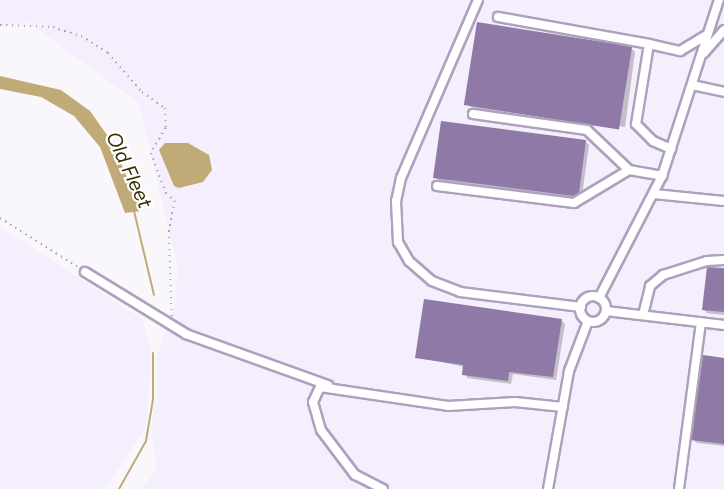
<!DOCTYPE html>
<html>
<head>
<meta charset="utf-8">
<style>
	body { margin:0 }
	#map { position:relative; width:724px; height:489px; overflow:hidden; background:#f9f6fc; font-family:Figtree,sans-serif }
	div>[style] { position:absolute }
	.built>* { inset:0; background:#f4eefd }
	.water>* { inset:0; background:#c0ab78 }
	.shadow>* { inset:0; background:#0003 }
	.stream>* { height:2px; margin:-1px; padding:0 1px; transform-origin:1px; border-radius:1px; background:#c0ab78 }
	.building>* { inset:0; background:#8e79a7; transform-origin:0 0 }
	.path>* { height:1.5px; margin-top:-0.75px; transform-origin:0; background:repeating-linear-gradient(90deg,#a8a4ac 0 1.5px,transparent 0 6px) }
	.roads { filter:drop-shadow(2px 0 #ada1bd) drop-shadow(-2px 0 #ada1bd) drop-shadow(0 2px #ada1bd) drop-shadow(0 -2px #ada1bd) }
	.minor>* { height:8px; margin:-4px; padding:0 4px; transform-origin:4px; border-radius:4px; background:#fff }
	.minor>.ring { margin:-4px; padding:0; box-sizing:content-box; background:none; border:8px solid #fff; border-radius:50% }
	span { translate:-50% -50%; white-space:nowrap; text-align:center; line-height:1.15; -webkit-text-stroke:4.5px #fff; paint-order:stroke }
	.water-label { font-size:20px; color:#3a2c00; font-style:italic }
</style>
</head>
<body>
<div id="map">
	<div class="built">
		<div style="clip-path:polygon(0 0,724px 0,724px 489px,142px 489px,157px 469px,151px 431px,156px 399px,157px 356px,174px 308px,178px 268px,139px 103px,28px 22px,0 27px)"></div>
		<div style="clip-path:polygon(0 227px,142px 319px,151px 352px,147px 425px,104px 489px,0 489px)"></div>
	</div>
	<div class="water">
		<div style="clip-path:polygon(0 76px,61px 90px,90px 111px,112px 142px,141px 211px,125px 213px,100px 147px,74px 116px,41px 97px,0 89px)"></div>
		<div style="clip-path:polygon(165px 143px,188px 143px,209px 155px,212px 170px,203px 182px,179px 188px,174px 186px,159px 150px)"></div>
	</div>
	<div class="shadow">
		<div style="clip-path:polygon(631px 48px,635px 52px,625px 127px,472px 108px,468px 104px)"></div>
		<div style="clip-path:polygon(585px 141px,589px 145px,582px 196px,578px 199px,439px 181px,435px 178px)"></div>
		<div style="clip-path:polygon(724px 271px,724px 315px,707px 313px,703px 309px)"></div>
		<div style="clip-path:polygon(561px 320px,565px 324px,556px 380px,513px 374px,511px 384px,467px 378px,465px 367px,417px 357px)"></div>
		<div style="clip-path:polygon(724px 359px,724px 446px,697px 443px,693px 440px)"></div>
	</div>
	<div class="stream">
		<div style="left:134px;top:211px;width:86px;rotate:76.6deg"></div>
		<div style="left:119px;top:489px;width:55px;rotate:-60.6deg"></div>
		<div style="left:146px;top:441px;width:43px;rotate:-80.5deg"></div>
		<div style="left:153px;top:399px;width:46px;rotate:-90deg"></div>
	</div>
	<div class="building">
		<div style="left:477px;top:22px;width:157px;height:84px;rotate:9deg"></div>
		<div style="clip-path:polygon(441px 121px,586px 140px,579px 193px,574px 196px,433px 178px)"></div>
		<div style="clip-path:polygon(707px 267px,724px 268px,724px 312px,702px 310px)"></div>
		<div style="clip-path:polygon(424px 299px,562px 319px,553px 377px,509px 372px,508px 381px,462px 375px,463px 365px,415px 358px)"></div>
		<div style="clip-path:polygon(703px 355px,724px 358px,724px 444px,691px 440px)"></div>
	</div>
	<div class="path">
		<div style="left:0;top:25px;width:53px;rotate:2.2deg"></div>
		<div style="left:53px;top:27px;width:29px;rotate:18deg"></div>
		<div style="left:81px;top:36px;width:32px;rotate:32deg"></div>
		<div style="left:108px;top:53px;width:52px;rotate:48.9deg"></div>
		<div style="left:142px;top:92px;width:28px;rotate:35deg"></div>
		<div style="left:165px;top:108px;width:20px;rotate:87deg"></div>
		<div style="left:166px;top:128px;width:29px;rotate:121deg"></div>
		<div style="left:151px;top:153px;width:43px;rotate:69.4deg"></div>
		<div style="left:166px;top:193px;width:12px;rotate:42deg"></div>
		<div style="left:175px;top:201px;width:31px;rotate:101deg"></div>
		<div style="left:169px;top:231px;width:86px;rotate:88deg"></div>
		<div style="left:0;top:218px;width:92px;rotate:32.1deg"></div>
	</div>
	<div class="roads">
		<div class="minor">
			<div style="left:478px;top:0;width:194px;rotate:113.4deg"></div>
			<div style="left:401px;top:178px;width:24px;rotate:102deg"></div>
			<div style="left:396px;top:201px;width:41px;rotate:87.2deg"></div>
			<div style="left:398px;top:242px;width:22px;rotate:60deg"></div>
			<div style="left:409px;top:261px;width:30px;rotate:41deg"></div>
			<div style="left:432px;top:281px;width:30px;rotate:21deg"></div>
			<div style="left:460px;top:292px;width:122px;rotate:7.1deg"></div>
			<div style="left:498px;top:17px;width:153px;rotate:10.1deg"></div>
			<div style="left:649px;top:44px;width:81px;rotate:99.2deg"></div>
			<div style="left:636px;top:124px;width:24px;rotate:45deg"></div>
			<div style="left:653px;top:141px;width:20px;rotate:24deg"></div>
			<div style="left:649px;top:44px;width:32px;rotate:13deg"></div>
			<div style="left:680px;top:51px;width:31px;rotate:-31deg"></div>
			<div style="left:704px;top:53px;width:30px;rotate:-49deg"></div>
			<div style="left:692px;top:85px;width:33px;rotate:12deg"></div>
			<div style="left:473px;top:114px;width:115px;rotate:8deg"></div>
			<div style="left:587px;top:130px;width:58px;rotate:43.6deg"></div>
			<div style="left:437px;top:186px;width:138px;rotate:7.1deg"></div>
			<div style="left:574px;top:203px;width:64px;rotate:-31deg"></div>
			<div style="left:629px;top:170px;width:34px;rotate:10deg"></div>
			<div style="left:654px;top:194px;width:70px;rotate:5.7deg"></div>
			<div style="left:85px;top:272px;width:119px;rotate:31.5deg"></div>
			<div style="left:186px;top:334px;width:151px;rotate:19.8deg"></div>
			<div class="ring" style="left:580px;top:296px;width:18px;height:18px"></div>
			<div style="left:599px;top:298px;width:137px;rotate:-62.7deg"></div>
			<div style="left:662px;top:176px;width:185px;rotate:-72.1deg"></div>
			<div style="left:606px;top:311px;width:119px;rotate:6.8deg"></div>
			<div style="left:643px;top:315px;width:30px;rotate:-76deg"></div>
			<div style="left:650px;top:286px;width:17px;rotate:-40deg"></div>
			<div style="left:663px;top:275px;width:46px;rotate:-17.7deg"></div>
			<div style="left:707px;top:261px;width:17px;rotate:-3deg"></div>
			<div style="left:383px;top:489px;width:31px;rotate:-153deg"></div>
			<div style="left:355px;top:475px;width:56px;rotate:-127.1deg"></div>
			<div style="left:321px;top:430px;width:29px;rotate:-106deg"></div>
			<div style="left:313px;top:402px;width:17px;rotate:-65deg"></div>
			<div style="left:320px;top:387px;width:129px;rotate:8.4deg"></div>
			<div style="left:448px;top:406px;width:67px;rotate:-3.4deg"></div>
			<div style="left:515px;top:402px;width:48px;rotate:5.9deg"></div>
			<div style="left:548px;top:489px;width:120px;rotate:-79.9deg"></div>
			<div style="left:569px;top:371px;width:53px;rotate:-69.2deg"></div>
			<div style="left:679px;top:489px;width:168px;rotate:-82.5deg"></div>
		</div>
	</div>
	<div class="water-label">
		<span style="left:129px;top:170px;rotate:65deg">Old Fleet</span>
	</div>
</div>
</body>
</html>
